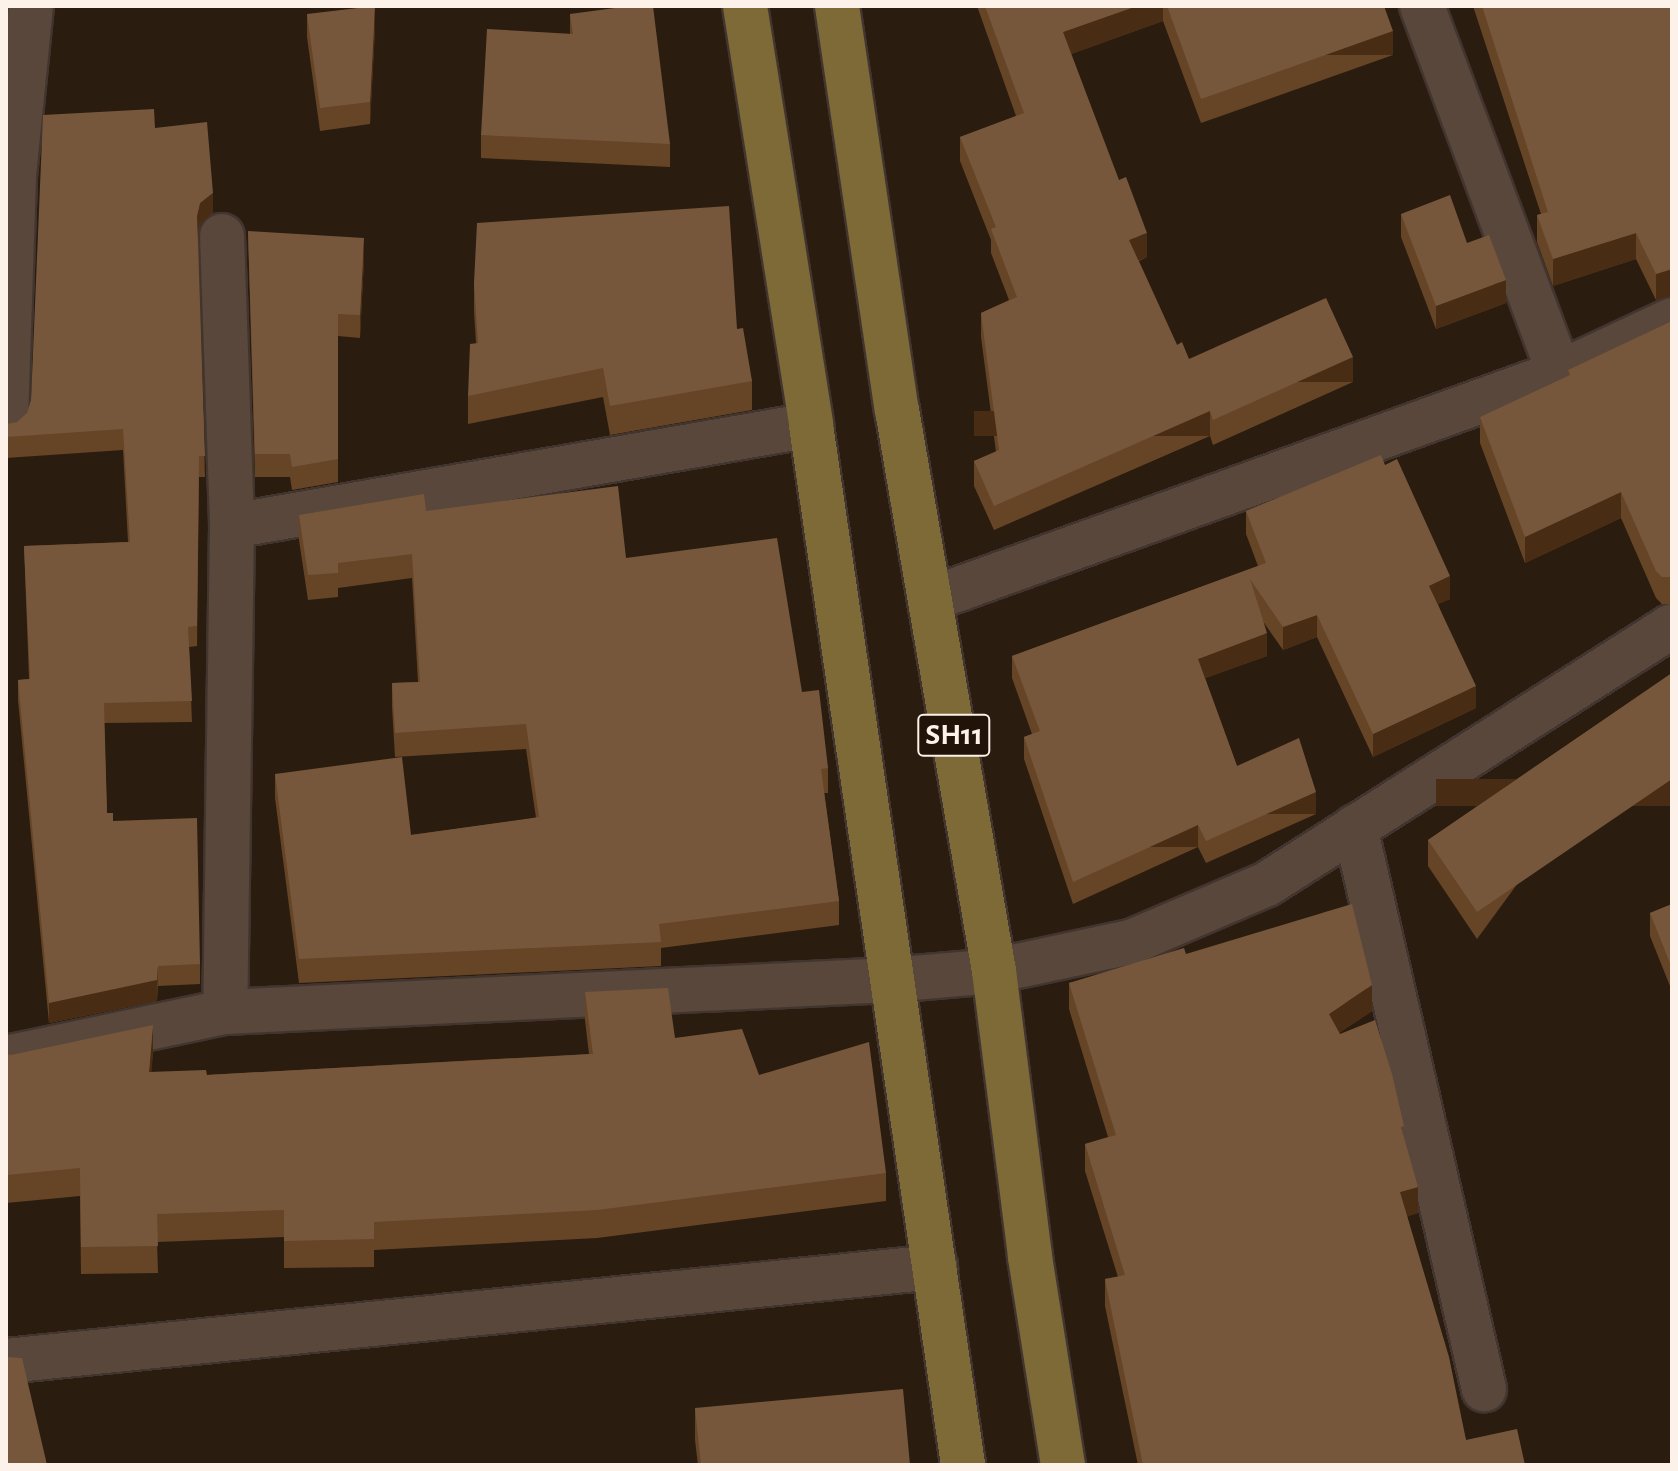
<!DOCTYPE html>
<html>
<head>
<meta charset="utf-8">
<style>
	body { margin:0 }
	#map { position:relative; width:1678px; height:1471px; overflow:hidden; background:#2b1c10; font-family:"Alegreya Sans",sans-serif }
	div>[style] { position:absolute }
	.roads { filter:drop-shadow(2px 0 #42352f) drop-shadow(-2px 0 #42352f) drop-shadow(0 2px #42352f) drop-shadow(0 -2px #42352f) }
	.street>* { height:44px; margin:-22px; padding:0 22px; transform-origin:22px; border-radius:22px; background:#58473a }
	.primary>* { height:44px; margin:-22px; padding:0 22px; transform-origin:22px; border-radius:22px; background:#7d6a36 }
	.wall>* { inset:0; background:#664426 }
	.shaded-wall>* { inset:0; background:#482c14; transform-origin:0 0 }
	.building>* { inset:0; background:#77573b }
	span { translate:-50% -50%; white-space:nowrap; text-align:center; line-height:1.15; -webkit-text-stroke:7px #211307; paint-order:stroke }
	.shield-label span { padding:2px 6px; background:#211307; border:2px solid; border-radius:6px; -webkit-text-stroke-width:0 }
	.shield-label { font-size:30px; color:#fdf2ea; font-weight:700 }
	.frame { position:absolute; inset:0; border:8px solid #fdf2ea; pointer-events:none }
</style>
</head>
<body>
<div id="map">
	<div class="roads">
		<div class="street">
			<div style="left:1422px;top:6px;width:392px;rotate:69.5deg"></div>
			<div style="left:222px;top:236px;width:290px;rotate:88deg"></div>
			<div style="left:232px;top:526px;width:486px;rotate:90.8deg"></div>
			<div style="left:6px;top:420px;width:244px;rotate:-88.1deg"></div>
			<div style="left:14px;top:176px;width:171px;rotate:-84.3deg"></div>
			<div style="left:232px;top:526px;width:588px;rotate:-9.9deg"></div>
			<div style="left:931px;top:599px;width:667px;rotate:-19.79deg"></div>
			<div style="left:1559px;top:373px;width:125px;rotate:-25.1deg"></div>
			<div style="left:1355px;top:827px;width:577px;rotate:77.07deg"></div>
			<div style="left:6px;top:1058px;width:224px;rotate:-11.9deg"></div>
			<div style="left:225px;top:1012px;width:666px;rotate:-2.75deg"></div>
			<div style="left:890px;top:980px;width:104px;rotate:-4.9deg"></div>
			<div style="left:994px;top:971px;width:140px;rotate:-12deg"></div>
			<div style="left:1131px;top:942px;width:148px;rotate:-23.1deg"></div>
			<div style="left:1267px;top:884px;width:480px;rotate:-32.5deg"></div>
			<div style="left:6px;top:1361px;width:934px;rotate:-5.78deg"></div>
		</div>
		<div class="primary">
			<div style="left:745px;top:6px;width:424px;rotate:81deg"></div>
			<div style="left:811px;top:425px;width:1051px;rotate:81.68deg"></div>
			<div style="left:837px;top:6px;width:408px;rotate:81.6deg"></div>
			<div style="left:897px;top:410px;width:569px;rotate:80.19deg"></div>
			<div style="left:994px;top:971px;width:288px;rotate:82.8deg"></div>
			<div style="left:1030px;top:1257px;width:211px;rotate:81deg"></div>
		</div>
	</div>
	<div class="wall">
		<div style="clip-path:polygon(977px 6px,1384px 6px,1393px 55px,1201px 123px,1163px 21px,1071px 54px,1147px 257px,1139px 261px,1177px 345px,1189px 359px,1353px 382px,1213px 445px,1210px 436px,994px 530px,974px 486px,974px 461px,996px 452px,981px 337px,981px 313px,1009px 300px,991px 253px,991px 240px,960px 161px,960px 137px,1016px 116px)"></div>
		<div style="clip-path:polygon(1473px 6px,1672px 6px,1672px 296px,1656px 300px,1636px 259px,1553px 286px,1537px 242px,1537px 215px,1541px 214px)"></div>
		<div style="clip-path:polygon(307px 14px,375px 29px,370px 124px,320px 131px,307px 37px)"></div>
		<div style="clip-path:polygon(570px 14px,670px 144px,670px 167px,481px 158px,481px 135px,570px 34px)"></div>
		<div style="clip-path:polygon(155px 128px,213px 213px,200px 224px,198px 234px,205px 477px,199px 477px,197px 646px,189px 647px,192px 722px,104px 723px,107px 813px,113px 821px,200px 964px,200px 984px,158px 986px,157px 1001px,49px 1023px,18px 700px,18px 680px,29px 679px,24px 546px,128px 542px,123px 450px,6px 458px,6px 424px,17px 422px,27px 413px)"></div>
		<div style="clip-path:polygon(1401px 214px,1467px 243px,1506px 303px,1436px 329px,1401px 237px)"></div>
		<div style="clip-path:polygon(248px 231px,364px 260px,360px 338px,338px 336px,338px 482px,292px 490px,290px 477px,255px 477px)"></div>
		<div style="clip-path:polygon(474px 283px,737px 329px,752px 381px,752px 410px,610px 435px,603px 397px,468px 424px,468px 396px,476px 343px,474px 312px)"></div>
		<div style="clip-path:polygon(1672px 321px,1672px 604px,1662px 604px,1656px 598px,1621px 518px,1525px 563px,1480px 443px,1480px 417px,1568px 376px,1568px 370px)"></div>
		<div style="clip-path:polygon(426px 511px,626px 558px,802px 692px,828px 768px,828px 793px,824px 793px,839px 901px,839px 925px,661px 948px,661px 966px,299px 983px,275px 798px,275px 774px,411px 835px,536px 818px,526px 749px,395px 757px,392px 707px,392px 683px,418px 682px,412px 578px,338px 588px,338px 597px,308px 600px,299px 540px,299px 515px)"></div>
		<div style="clip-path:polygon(1246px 511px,1450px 599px,1438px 604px,1476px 708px,1373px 757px,1317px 637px,1283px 650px,1262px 620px,1267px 656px,1205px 678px,1237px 766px,1316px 814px,1206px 863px,1198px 847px,1073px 904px,1024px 759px,1024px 737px,1032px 734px,1012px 678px,1012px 656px,1258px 566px,1246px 534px)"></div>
		<div style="clip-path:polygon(1672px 673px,1477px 939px,1428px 866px,1428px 840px)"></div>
		<div style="clip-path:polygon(1672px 904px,1672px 991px,1650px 936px,1650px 913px)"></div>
		<div style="clip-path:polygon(1186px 954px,1372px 1011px,1339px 1033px,1404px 1139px,1418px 1213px,1407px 1216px,1466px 1440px,1525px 1465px,1138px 1465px,1105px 1306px,1105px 1279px,1118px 1277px,1085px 1171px,1085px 1144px,1108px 1137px,1069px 1009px,1069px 983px)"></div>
		<div style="clip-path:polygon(585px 992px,675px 1038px,759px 1075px,886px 1173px,886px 1201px,597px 1238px,374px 1250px,374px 1267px,284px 1268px,284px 1237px,157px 1242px,158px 1273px,81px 1274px,80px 1196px,6px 1203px,6px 1054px,153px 1053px,151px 1072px,207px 1075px,589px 1054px,585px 1020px)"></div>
		<div style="clip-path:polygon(695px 1408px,910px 1465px,698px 1465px,695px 1440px)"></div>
	</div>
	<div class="shaded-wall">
		<div style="clip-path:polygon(375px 6px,375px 29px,370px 124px,370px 102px)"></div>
		<div style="clip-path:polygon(1137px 6px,1163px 6px,1163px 21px,1063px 57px,1063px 32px)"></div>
		<div style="left:1393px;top:31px;width:24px;height:204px;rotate:90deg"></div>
		<div style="clip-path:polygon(213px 193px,213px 213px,200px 224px,197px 237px,197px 216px,200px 203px)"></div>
		<div style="clip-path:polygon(1147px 233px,1147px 257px,1129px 264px,1129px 240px)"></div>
		<div style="clip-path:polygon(1636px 233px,1636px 259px,1553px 286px,1553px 259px)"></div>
		<div style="clip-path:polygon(364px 238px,364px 260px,360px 338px,360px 315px)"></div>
		<div style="clip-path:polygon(1672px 269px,1672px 296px,1656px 300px,1656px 274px)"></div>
		<div style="clip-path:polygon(1506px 280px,1506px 303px,1436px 329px,1436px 306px)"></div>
		<div style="left:1353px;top:357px;width:25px;height:154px;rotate:90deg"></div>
		<div style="left:1210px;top:411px;width:25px;height:236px;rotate:90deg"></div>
		<div style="clip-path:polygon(1621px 492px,1621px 518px,1525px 563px,1525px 537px)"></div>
		<div style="clip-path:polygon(1450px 576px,1450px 599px,1429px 608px,1429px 586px)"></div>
		<div style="clip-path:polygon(1317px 615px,1317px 637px,1283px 650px,1283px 627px)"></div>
		<div style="clip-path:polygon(1267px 633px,1267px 656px,1198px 681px,1198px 659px)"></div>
		<div style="clip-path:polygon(1476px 686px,1476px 708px,1373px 757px,1373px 734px)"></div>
		<div style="left:1672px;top:779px;width:27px;height:236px;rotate:90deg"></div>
		<div style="left:1316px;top:792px;width:22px;height:120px;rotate:90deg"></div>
		<div style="left:1198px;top:825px;width:22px;height:137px;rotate:90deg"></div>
		<div style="clip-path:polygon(158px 966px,157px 1001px,49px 1023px,49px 1003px)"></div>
		<div style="clip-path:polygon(1372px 985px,1372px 1011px,1329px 1040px,1329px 1014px)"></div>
		<div style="clip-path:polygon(153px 1025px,153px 1053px,149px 1100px,149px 1072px)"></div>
		<div style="clip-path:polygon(1418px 1187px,1418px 1213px,1400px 1219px,1400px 1192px)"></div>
	</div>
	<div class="building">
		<div style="clip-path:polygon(375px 6px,370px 102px,320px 108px,307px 14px)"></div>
		<div style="clip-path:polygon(630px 6px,653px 6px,670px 144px,481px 135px,487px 29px,573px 34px,570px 14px)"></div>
		<div style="clip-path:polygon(985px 6px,1137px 6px,1063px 32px,1119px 180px,1126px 177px,1147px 233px,1129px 240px,1177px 345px,1182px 342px,1189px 359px,1326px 298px,1353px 357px,1213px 420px,1210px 411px,994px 506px,974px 461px,999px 450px,981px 313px,1017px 297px,991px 229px,996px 227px,960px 137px,1024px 113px)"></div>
		<div style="clip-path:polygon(1167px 6px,1384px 6px,1393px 31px,1201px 99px)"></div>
		<div style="clip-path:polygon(1482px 6px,1672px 6px,1672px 269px,1656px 274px,1636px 233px,1553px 259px,1537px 215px,1548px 212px)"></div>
		<div style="clip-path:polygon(154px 109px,155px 128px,207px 122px,213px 193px,200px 203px,197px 216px,205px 456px,199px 456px,197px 626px,188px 627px,192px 701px,104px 703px,107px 813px,113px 813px,113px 821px,197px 818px,200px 964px,158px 966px,157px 980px,49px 1003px,18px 680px,30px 679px,24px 546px,130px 542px,123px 429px,6px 437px,6px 424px,17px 422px,27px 413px,31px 400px,43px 115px)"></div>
		<div style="clip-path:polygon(1450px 195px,1467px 243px,1489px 235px,1506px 280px,1436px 306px,1401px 214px)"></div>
		<div style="clip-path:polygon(729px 206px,737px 329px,743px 328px,752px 381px,610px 406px,603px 368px,468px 396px,470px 344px,478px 343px,474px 283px,477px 223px)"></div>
		<div style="clip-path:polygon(248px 231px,364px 238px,360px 315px,338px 314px,338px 459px,292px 467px,290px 454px,255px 454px)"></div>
		<div style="clip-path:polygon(1672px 321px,1672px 577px,1662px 577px,1656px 571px,1621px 492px,1525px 537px,1480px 417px,1570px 375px,1568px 370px)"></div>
		<div style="clip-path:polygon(1381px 455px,1385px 465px,1397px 459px,1450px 576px,1429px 586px,1476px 686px,1373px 734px,1317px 615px,1283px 627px,1250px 579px,1267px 633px,1198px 659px,1237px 766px,1299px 738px,1316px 792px,1206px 841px,1198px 825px,1073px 882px,1024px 737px,1040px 731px,1012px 656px,1266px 563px,1246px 511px)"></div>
		<div style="clip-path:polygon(618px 486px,626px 558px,777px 538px,802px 692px,819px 690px,828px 768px,821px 769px,839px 901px,659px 924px,661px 942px,299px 959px,275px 774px,402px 757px,411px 835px,539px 817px,526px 724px,395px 733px,392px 683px,420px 682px,412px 554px,338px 563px,338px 573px,308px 575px,299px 515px,424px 494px,426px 511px)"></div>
		<div style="clip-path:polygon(1672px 673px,1672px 779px,1477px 912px,1428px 840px)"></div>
		<div style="clip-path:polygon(1352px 904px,1372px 985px,1329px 1014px,1340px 1034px,1375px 1020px,1392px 1074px,1404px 1126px,1401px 1127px,1418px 1187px,1400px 1192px,1449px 1357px,1466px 1440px,1517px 1429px,1525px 1465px,1143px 1465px,1105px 1279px,1125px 1275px,1085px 1144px,1116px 1135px,1069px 983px,1184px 948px,1186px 954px)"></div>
		<div style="clip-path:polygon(1672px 904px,1672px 968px,1650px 913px)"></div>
		<div style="clip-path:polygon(668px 988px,675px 1038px,742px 1029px,759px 1075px,869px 1042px,886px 1173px,597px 1210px,374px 1222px,374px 1239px,284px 1241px,284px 1210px,157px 1214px,158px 1246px,81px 1247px,80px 1168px,6px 1175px,6px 1054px,11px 1055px,153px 1025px,149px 1072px,206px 1070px,207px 1075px,593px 1054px,585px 992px)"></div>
		<div style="clip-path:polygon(6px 1357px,22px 1358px,47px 1465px,6px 1465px)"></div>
		<div style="clip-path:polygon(903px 1389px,910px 1465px,701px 1465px,695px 1408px)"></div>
	</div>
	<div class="shield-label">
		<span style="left:954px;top:735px">SH11</span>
	</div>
	<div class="frame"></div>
</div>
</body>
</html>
